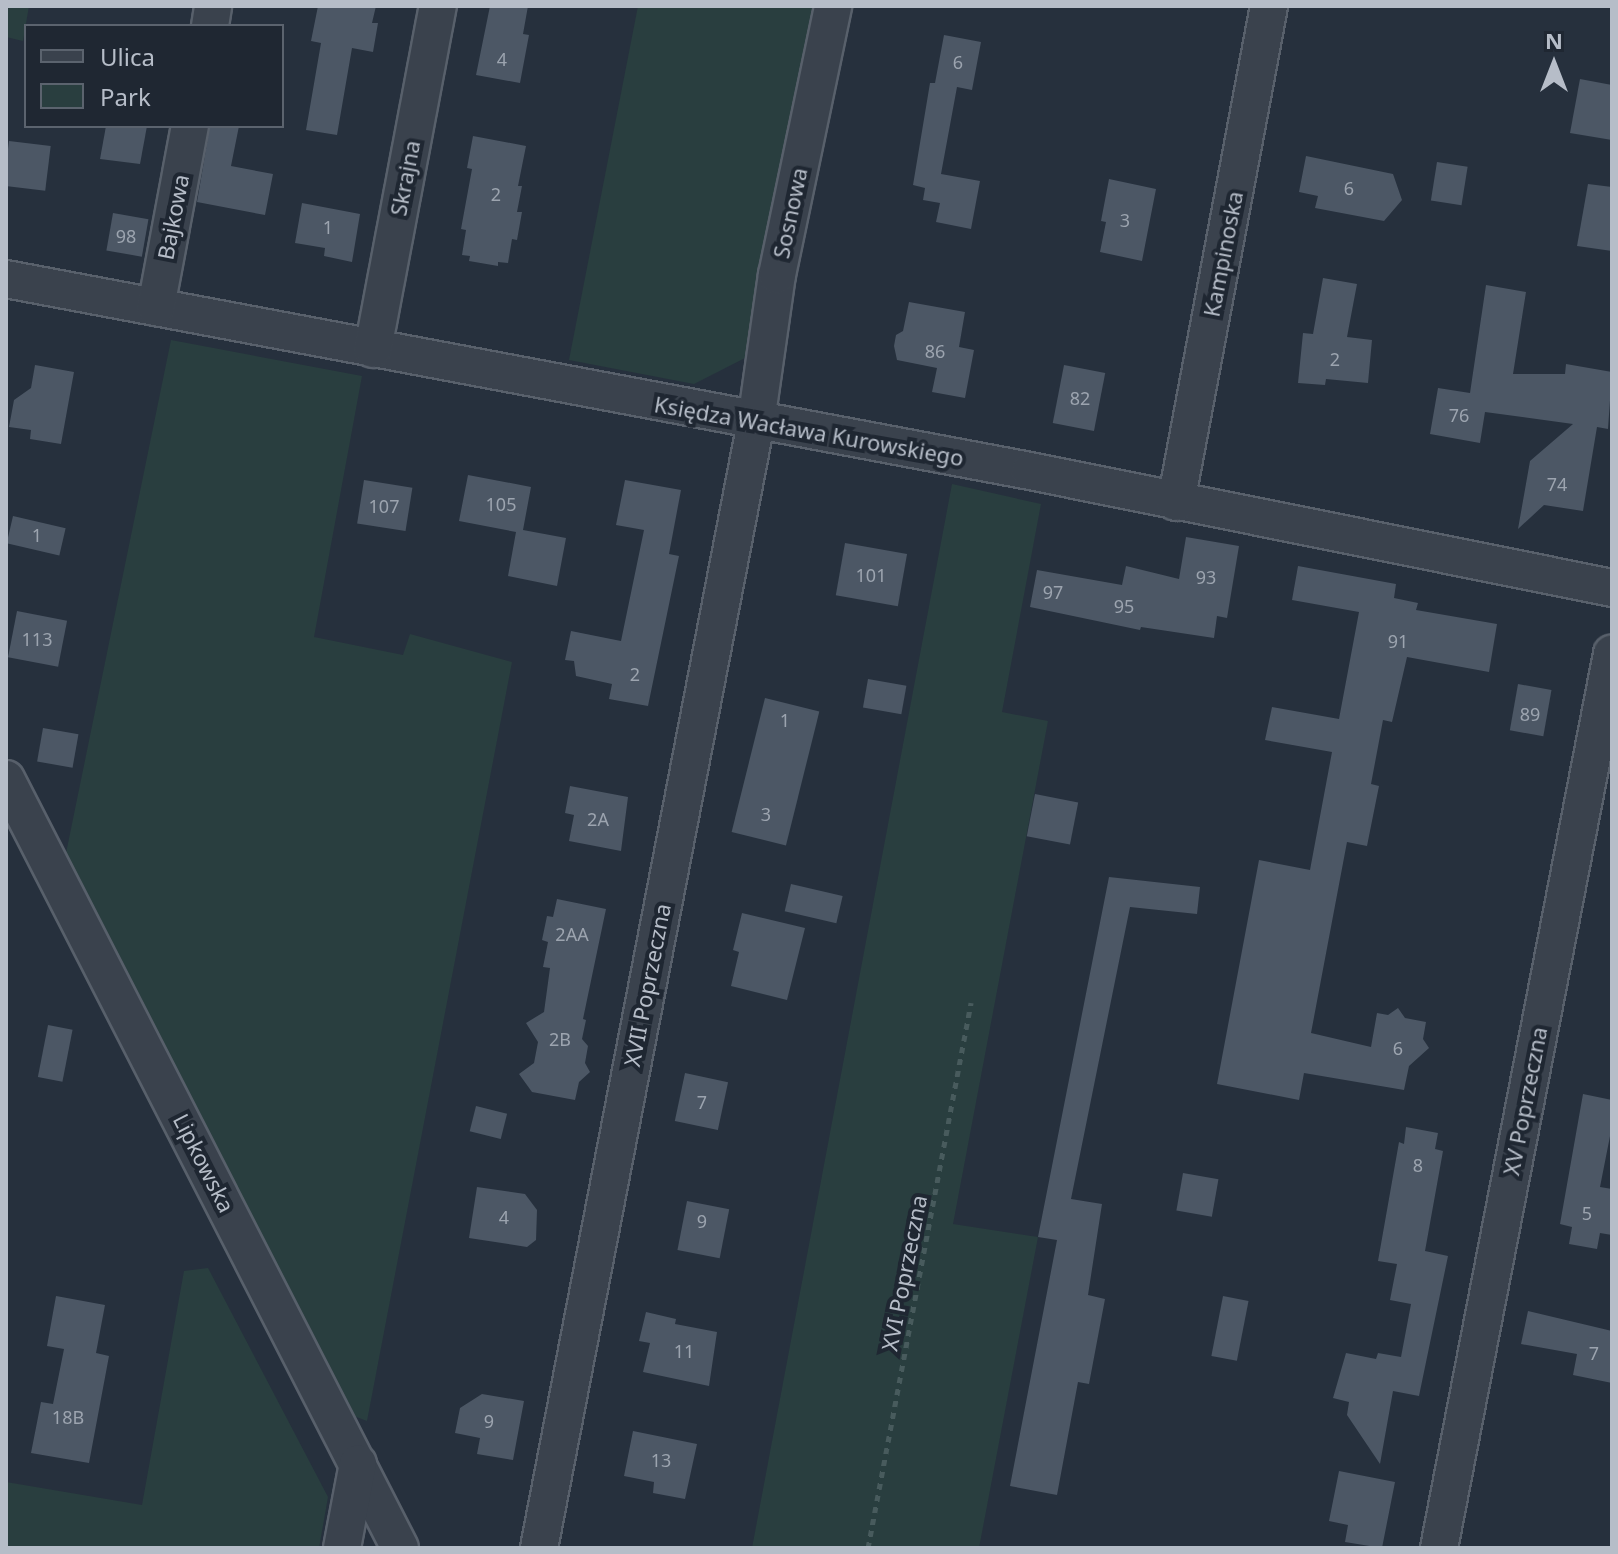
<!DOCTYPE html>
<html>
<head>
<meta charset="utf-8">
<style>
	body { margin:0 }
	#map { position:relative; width:1618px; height:1554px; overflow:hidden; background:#26303d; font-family:"Noto Sans",sans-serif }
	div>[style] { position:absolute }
	.green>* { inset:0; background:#293e3f }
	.building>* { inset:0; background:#4c5765; transform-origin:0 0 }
	.path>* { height:5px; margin-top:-2.5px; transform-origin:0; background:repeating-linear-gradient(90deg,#485b5d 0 6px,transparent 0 12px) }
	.roads { filter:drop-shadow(2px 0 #58606b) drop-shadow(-2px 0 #58606b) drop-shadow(0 2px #58606b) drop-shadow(0 -2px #58606b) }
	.minor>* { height:36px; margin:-18px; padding:0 18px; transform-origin:18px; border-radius:18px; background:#3a424d }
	span { translate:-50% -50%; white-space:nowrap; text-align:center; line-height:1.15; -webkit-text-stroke:8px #1f2732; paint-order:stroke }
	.number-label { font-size:18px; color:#9ca4af }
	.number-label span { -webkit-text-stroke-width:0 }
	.street-label { font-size:22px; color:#b6bdc8 }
	.frame { position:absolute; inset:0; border:8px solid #b6bdc8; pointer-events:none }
	.legend { position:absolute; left:24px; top:24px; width:260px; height:104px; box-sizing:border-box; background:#1f2732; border:2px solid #5b636e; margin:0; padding:10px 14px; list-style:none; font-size:24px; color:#b6bdc8 }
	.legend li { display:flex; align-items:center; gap:16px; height:40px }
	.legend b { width:40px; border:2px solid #5b636e }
	.north { position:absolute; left:1514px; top:24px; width:80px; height:80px; -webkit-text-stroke:6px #1f2732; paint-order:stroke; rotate:0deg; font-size:22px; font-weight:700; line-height:32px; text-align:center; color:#b6bdc8 }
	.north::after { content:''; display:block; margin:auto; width:28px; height:36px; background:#b6bdc8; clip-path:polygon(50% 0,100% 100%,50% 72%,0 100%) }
</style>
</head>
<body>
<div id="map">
	<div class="green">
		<div style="clip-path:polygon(6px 6px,29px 6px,23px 41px,6px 37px)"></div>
		<div style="clip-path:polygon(638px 6px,817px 6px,745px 358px,694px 384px,569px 360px)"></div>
		<div style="clip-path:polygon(171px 340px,362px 376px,314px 637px,403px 655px,410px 634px,512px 662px,367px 1421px,346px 1413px,64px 863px)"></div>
		<div style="clip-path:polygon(952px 484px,1041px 504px,1002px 712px,1048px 721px,953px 1224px,1038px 1237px,979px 1548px,752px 1548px)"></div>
		<div style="clip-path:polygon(208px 1268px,328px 1497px,319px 1548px,6px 1548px,6px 1482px,142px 1505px,184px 1271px)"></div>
	</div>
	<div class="building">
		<div style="clip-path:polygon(318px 6px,376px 6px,372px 23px,378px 23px,373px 52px,352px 48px,337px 135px,306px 130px,321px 43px,311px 41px)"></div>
		<div style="clip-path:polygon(490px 6px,528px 6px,523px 34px,529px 35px,520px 83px,476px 75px)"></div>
		<div style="clip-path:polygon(944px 35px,981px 42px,972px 90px,957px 87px,941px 174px,980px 181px,971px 229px,936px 222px,940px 203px,923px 200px,925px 188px,913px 185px,930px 83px,935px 83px)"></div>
		<div style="clip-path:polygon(1580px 79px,1612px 85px,1612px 140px,1570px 133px)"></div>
		<div style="clip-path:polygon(106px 126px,147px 126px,140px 164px,100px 159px)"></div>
		<div style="clip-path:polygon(210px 126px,239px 126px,231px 166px,273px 174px,265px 215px,197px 202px)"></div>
		<div style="clip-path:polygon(473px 136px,526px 146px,518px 186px,522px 186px,517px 212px,522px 212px,517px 240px,512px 239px,508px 263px,498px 262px,498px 266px,469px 261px,470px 256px,462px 255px,466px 230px,461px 229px,472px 169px,467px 168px)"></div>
		<div style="left:9px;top:141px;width:42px;height:45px;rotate:7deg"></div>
		<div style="clip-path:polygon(1306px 156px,1393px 174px,1402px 200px,1384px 221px,1315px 208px,1318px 196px,1299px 192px)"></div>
		<div style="left:1437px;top:162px;width:31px;height:39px;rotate:9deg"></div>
		<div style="clip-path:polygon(1109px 179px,1156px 189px,1142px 261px,1100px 252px,1106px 222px,1101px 221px)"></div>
		<div style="clip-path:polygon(1588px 184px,1612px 187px,1612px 251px,1577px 246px)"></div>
		<div style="clip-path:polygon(302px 203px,360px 214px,352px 262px,324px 256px,325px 248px,295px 243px)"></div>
		<div style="left:113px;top:213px;width:36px;height:38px;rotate:10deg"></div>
		<div style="clip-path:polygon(1323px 278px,1357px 284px,1347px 337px,1372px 340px,1368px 383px,1326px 379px,1325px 385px,1298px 383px,1303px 333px,1313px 334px)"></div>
		<div style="clip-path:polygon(1486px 285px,1526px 292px,1513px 374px,1565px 374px,1566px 364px,1612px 372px,1608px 429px,1597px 427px,1583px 511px,1544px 505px,1518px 529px,1530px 461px,1573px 424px,1485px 412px,1480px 443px,1430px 434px,1438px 388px,1470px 393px)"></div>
		<div style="clip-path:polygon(909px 302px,965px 312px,959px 347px,974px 350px,965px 398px,932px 392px,937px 368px,897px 360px,894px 346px,896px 335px,903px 331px)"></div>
		<div style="clip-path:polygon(35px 365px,74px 372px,61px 444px,30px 439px,31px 430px,9px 427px,14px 400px,31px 388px)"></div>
		<div style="left:1064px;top:365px;width:42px;height:59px;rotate:11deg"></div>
		<div style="clip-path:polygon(468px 475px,531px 487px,523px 530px,566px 538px,557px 586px,508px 576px,516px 532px,459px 521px)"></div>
		<div style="left:364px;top:480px;width:49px;height:44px;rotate:9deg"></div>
		<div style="clip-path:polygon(625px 480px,681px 490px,669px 554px,679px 556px,648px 706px,609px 699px,612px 684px,576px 676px,574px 661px,565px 660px,571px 631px,621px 641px,644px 530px,616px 525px)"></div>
		<div style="left:13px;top:516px;width:54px;height:28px;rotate:13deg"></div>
		<div style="clip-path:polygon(1186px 537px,1239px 546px,1227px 618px,1217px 616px,1214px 638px,1141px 627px,1140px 630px,1030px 607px,1037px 570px,1122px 585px,1126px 566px,1179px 579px)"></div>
		<div style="left:845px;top:543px;width:63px;height:53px;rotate:10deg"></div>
		<div style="clip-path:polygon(1298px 566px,1396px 584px,1394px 598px,1418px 603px,1416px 610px,1497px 624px,1489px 672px,1407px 657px,1392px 722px,1383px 720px,1371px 784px,1379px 786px,1367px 846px,1347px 842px,1311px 1033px,1371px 1047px,1377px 1013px,1388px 1015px,1398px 1008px,1405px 1018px,1426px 1022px,1423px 1039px,1429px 1048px,1409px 1066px,1404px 1090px,1304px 1073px,1299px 1100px,1217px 1084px,1259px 860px,1310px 870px,1332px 752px,1265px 740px,1272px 707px,1339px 719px,1359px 612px,1292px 600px)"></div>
		<div style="left:17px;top:611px;width:51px;height:47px;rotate:11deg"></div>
		<div style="left:868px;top:679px;width:39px;height:29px;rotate:10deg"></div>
		<div style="left:1518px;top:684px;width:34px;height:47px;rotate:10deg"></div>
		<div style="left:765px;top:698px;width:56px;height:138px;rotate:14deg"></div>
		<div style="left:43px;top:728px;width:36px;height:34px;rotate:10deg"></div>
		<div style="clip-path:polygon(570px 786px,628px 797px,621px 851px,569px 841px,574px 815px,565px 813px)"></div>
		<div style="left:1035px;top:794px;width:44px;height:43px;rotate:11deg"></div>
		<div style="clip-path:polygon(1109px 877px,1200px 887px,1197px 914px,1130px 907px,1071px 1199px,1102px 1204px,1088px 1295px,1105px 1299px,1089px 1384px,1078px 1382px,1057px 1495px,1010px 1486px,1057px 1240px,1038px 1237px)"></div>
		<div style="left:791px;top:884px;width:53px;height:28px;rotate:13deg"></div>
		<div style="clip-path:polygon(557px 899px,606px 909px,583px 1019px,586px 1020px,582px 1039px,588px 1046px,585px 1063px,590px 1072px,579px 1082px,575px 1100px,532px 1092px,519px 1074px,534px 1063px,538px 1042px,526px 1023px,544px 1012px,550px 968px,543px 967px,548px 942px,542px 940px,547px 916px,553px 917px)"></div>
		<div style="clip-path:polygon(742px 913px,805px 928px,787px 1000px,731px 986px,739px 952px,733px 950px)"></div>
		<div style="left:48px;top:1025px;width:25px;height:53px;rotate:11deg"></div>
		<div style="left:685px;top:1073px;width:44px;height:49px;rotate:12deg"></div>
		<div style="clip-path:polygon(1583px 1094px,1612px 1100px,1612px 1126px,1600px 1187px,1612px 1189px,1612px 1235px,1600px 1233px,1597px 1249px,1569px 1244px,1572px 1227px,1560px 1224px)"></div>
		<div style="left:476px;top:1106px;width:32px;height:26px;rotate:14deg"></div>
		<div style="clip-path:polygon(1406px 1127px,1438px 1133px,1435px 1149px,1443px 1151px,1425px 1251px,1448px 1256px,1419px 1396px,1393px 1391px,1380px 1464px,1347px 1415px,1349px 1402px,1333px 1398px,1346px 1353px,1376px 1359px,1378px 1353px,1401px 1357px,1411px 1304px,1390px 1300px,1397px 1264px,1378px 1261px,1399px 1142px,1404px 1144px)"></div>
		<div style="left:1183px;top:1173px;width:36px;height:38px;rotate:10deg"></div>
		<div style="clip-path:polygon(477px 1187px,525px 1194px,537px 1210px,536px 1240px,527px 1247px,469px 1238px)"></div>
		<div style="left:687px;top:1201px;width:43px;height:50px;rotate:11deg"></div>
		<div style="clip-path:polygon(56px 1296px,105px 1305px,96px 1353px,109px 1356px,89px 1463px,31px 1453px,41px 1402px,53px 1404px,64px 1349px,47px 1346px)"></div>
		<div style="left:1223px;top:1296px;width:26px;height:61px;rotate:11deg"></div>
		<div style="clip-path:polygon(1528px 1311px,1612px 1331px,1612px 1383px,1573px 1375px,1577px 1354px,1521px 1344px)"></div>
		<div style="clip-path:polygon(646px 1312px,676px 1319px,675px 1324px,717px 1332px,709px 1386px,643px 1372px,650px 1343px,639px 1341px)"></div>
		<div style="clip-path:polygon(482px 1394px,524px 1401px,513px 1460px,477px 1454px,480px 1438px,455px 1433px,460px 1408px)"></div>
		<div style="clip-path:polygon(633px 1431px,697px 1444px,685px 1499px,653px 1493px,654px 1482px,624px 1476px)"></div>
		<div style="clip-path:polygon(1339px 1471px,1395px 1482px,1382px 1548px,1345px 1542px,1348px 1525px,1329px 1521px)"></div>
	</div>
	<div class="path">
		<div style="left:868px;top:1548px;width:555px;rotate:-79.3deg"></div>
	</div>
	<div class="roads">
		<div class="minor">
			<div style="left:210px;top:26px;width:20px;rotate:-81deg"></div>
			<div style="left:6px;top:279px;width:1042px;rotate:10.62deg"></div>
			<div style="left:1030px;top:471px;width:594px;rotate:11.37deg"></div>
			<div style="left:156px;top:307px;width:184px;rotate:-79.4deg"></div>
			<div style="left:373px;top:349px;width:349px;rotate:-79.3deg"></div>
			<div style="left:1176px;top:502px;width:505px;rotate:-79.38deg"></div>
			<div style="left:6px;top:779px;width:864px;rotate:62.87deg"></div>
			<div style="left:342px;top:1548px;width:86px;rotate:-79.3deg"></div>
			<div style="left:539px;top:1548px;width:1147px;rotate:-79.09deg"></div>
			<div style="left:756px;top:422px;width:148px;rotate:-81.9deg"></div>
			<div style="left:777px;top:275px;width:275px;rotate:-78.2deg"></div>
			<div style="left:1439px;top:1548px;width:911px;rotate:-79.05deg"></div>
		</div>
	</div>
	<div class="number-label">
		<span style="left:502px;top:59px">4</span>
		<span style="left:958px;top:62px">6</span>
		<span style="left:1349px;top:188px">6</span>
		<span style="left:496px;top:194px">2</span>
		<span style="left:1125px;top:220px">3</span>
		<span style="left:328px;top:227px">1</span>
		<span style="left:126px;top:236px">98</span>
		<span style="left:935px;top:351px">86</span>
		<span style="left:1335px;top:359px">2</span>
		<span style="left:1080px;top:398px">82</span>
		<span style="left:1459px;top:415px">76</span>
		<span style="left:1557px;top:484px">74</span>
		<span style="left:501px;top:504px">105</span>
		<span style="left:384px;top:506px">107</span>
		<span style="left:37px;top:535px">1</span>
		<span style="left:871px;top:575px">101</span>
		<span style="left:1206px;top:577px">93</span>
		<span style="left:1053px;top:592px">97</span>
		<span style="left:1124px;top:606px">95</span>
		<span style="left:37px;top:639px">113</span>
		<span style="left:1398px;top:641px">91</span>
		<span style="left:635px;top:674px">2</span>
		<span style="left:1530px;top:714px">89</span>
		<span style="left:785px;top:720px">1</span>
		<span style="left:766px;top:814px">3</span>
		<span style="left:598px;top:819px">2A</span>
		<span style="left:572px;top:934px">2AA</span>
		<span style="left:560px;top:1039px">2B</span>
		<span style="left:1398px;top:1048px">6</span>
		<span style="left:702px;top:1102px">7</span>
		<span style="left:1418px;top:1165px">8</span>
		<span style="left:1587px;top:1213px">5</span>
		<span style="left:504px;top:1217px">4</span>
		<span style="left:702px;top:1221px">9</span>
		<span style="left:684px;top:1351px">11</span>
		<span style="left:1594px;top:1353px">7</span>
		<span style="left:68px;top:1417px">18B</span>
		<span style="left:489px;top:1421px">9</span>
		<span style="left:661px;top:1460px">13</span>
	</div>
	<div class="street-label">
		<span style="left:405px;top:178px;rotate:-79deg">Skrajna</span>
		<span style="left:790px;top:213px;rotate:-78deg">Sosnowa</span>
		<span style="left:173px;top:217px;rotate:-79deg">Bajkowa</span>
		<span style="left:1223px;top:254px;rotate:-79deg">Kampinoska</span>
		<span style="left:809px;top:431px;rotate:10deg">Księdza Wacława Kurowskiego</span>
		<span style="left:647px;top:985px;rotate:-79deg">XVII Poprzeczna</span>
		<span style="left:1525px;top:1101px;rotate:-79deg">XV Poprzeczna</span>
		<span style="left:204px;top:1163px;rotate:63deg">Lipkowska</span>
		<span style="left:904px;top:1273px;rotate:-79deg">XVI Poprzeczna</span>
	</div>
	<div class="frame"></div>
	<ul class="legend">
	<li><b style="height:10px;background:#3a424d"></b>Ulica</li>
	<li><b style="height:22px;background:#293e3f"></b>Park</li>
	</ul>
	<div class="north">N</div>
</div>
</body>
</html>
